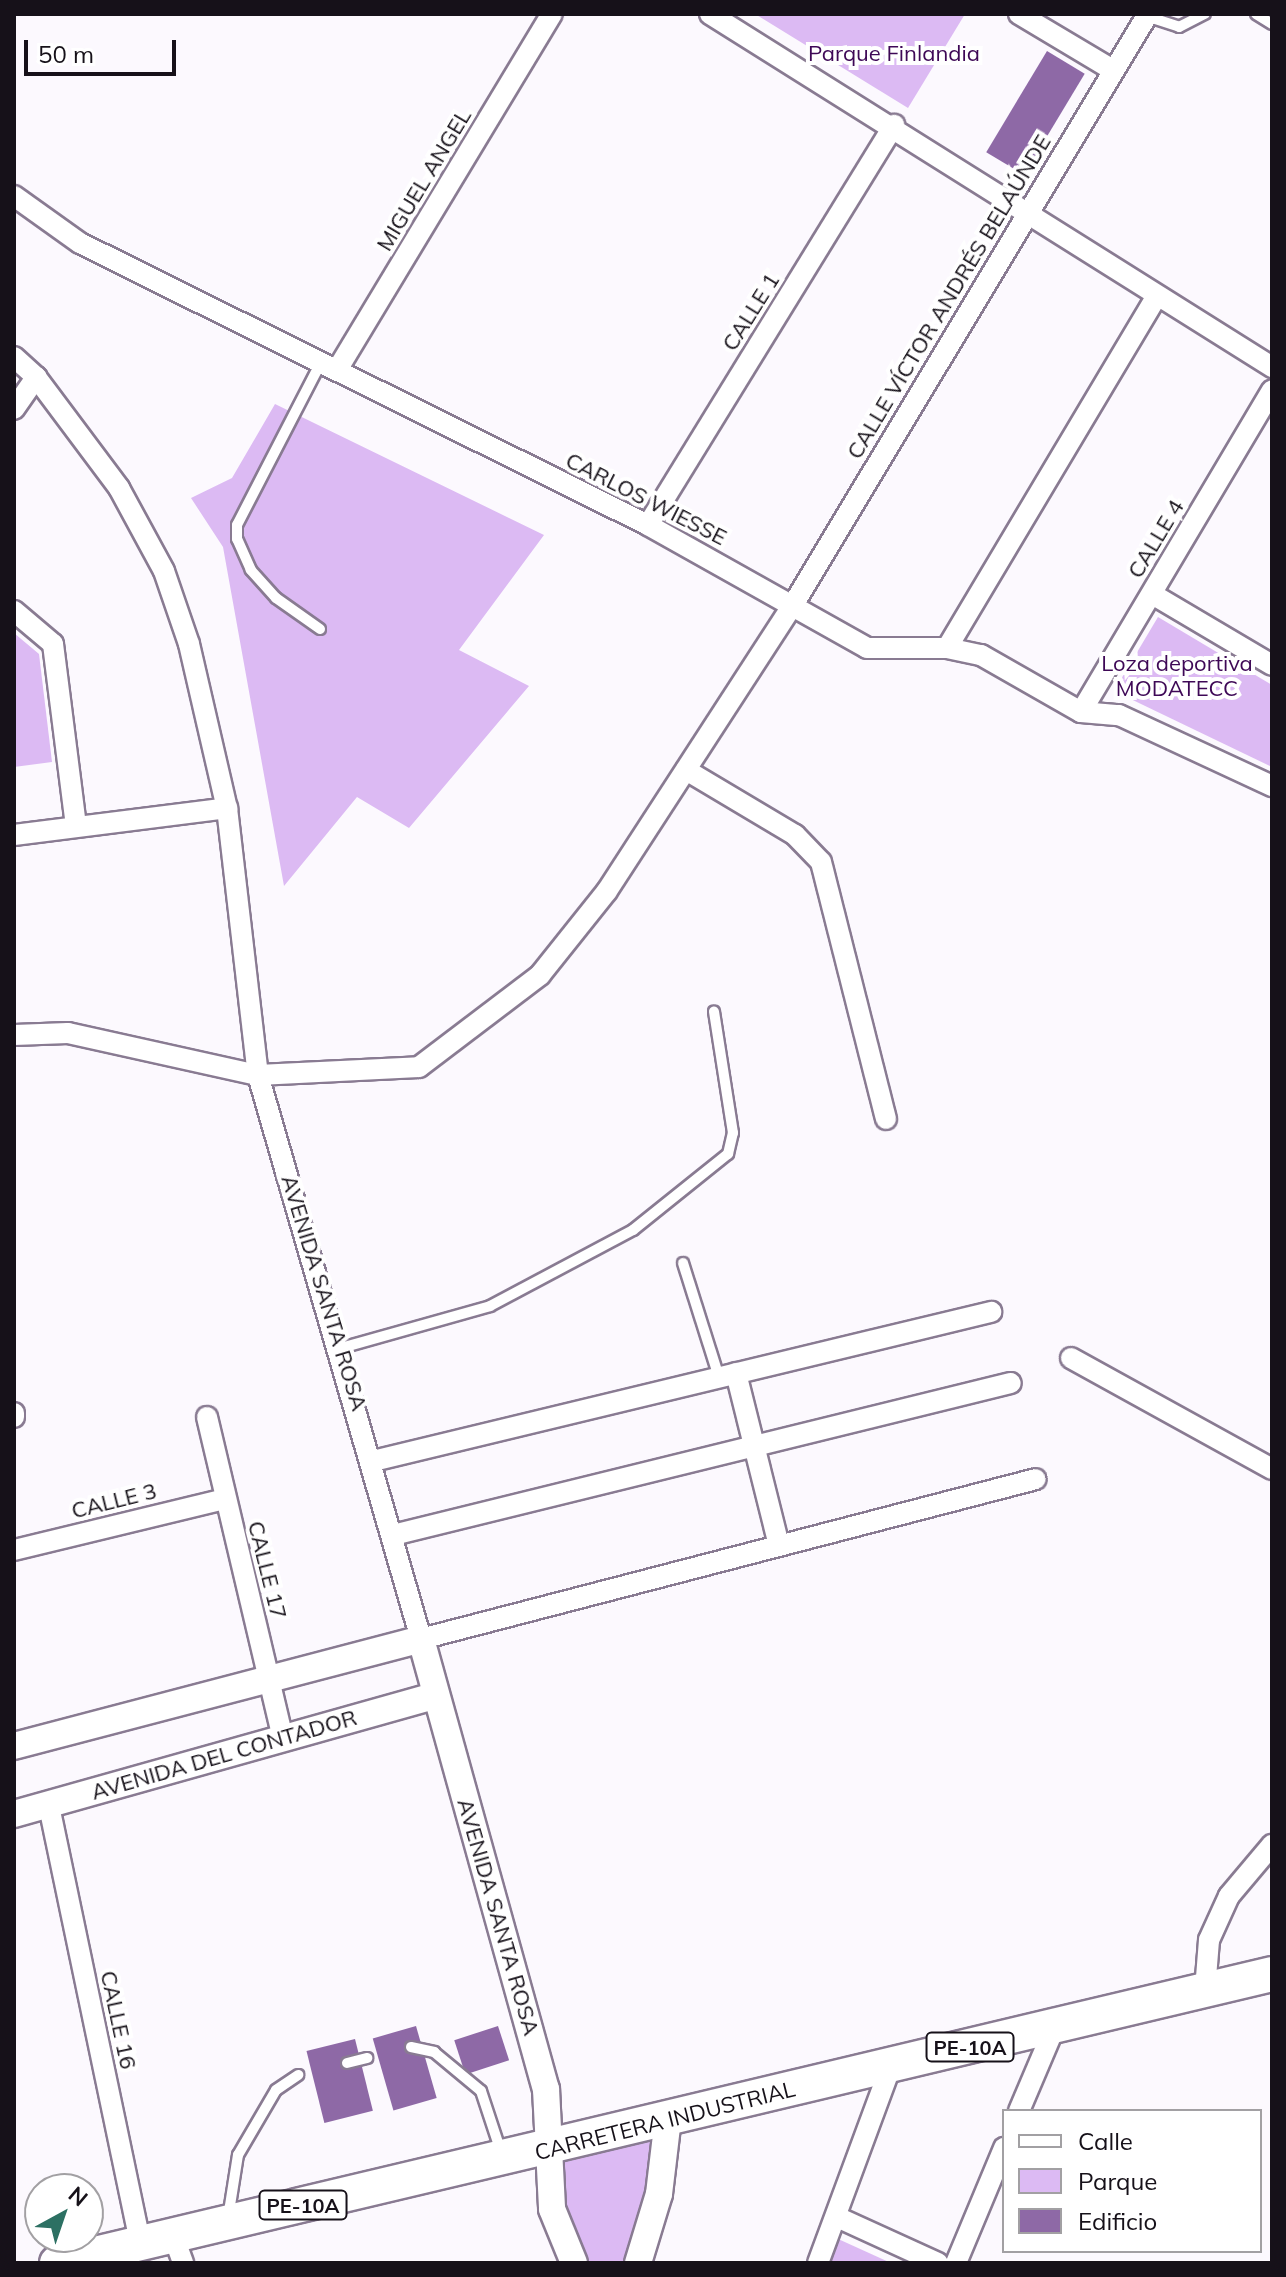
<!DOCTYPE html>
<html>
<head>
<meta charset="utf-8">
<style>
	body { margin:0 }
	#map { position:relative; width:1286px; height:2277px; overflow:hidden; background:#fcf9fe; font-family:Mulish,sans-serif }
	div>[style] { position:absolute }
	.green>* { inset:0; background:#dcbaf3 }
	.building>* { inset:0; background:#8e69a6; transform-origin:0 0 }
	.roads { filter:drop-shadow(2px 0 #897b92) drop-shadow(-2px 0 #897b92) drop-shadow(0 2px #897b92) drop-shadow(0 -2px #897b92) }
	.lane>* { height:10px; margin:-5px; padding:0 5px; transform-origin:5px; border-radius:5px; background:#fff }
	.street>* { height:20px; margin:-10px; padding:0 10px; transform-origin:10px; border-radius:10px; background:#fff }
	.secondary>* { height:26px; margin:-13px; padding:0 13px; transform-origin:13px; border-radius:13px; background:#fff }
	.highway>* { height:34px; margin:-17px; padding:0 17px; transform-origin:17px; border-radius:17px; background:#fff }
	span { translate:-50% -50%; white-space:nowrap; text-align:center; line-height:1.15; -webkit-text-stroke:8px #fff; paint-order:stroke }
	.shield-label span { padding:2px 6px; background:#fff; border:2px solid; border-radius:6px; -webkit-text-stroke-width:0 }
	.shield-label { font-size:20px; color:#161119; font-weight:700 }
	.park-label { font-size:22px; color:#3e0856 }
	.street-label { font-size:22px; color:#161119 }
	.frame { position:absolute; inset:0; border:16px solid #161119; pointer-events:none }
	.legend { position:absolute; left:1002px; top:2109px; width:260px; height:144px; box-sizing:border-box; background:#fff; border:2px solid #a2a0a3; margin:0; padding:10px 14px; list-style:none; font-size:24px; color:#161119 }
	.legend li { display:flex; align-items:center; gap:16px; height:40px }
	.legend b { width:40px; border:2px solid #a2a0a3 }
	.north { position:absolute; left:24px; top:2173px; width:80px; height:80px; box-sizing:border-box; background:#fff; border:2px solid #a2a0a3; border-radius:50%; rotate:40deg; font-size:22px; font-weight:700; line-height:32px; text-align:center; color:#161119 }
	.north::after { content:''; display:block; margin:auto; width:28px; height:36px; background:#2c7063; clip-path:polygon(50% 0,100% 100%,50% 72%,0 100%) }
	.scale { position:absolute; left:24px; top:40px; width:152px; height:36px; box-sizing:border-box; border:4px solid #161119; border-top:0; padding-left:10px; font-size:24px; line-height:28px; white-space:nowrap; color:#161119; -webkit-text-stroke:6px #fff; paint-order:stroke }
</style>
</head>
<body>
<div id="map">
	<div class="green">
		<div style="clip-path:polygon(755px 14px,965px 14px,908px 108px)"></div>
		<div style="clip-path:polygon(275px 404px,544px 535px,459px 650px,529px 686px,409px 828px,357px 797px,284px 886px,223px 547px,191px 498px,232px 478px)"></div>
		<div style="clip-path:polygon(1158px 617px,1272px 685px,1272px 767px,1114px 691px)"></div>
		<div style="clip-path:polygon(14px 633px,39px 654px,52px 762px,14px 767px)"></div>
		<div style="clip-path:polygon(668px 2119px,638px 2263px,574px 2263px,551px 2150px)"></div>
		<div style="clip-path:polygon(836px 2238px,891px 2263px,824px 2263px)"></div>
	</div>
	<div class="building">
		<div style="left:1047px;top:51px;width:44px;height:118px;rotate:31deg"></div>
		<div style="left:416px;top:2026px;width:75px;height:45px;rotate:74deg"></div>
		<div style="left:498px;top:2026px;width:36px;height:46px;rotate:72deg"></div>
		<div style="left:355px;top:2039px;width:74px;height:50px;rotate:76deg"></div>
	</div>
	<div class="roads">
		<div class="lane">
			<div style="left:1256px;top:14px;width:19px;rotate:32deg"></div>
			<div style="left:1146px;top:16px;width:35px;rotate:18deg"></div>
			<div style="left:1179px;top:27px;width:29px;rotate:-27deg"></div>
			<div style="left:320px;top:629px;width:54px;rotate:-144.8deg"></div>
			<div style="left:276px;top:598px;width:38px;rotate:-132deg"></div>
			<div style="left:251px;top:570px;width:34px;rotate:-114deg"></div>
			<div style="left:237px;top:539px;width:14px;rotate:-90deg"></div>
			<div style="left:237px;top:525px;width:183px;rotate:-62.7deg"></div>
			<div style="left:683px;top:1263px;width:120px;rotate:72.5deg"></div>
			<div style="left:341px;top:1348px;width:155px;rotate:-15.7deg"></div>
			<div style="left:490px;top:1306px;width:162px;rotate:-28deg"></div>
			<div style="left:633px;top:1230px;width:122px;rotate:-38.7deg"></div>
			<div style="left:728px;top:1154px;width:22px;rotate:-77deg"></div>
			<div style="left:733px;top:1133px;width:123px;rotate:-98.9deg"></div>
			<div style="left:411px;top:2047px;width:24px;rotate:12deg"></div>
			<div style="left:434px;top:2052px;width:61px;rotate:39.7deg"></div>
			<div style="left:481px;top:2091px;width:64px;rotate:71.8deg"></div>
			<div style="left:347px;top:2063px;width:21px;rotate:-14deg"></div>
			<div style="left:228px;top:2218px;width:64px;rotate:-81deg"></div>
			<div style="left:238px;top:2155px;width:75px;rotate:-59.7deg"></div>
			<div style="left:276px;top:2090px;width:27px;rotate:-34deg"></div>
		</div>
		<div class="street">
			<div style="left:710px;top:14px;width:664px;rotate:32.13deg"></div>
			<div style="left:1019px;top:14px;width:109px;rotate:30.8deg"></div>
			<div style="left:14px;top:196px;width:81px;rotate:35.5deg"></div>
			<div style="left:80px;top:243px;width:634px;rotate:26.4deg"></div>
			<div style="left:648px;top:525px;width:251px;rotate:29.3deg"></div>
			<div style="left:867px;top:648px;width:80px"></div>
			<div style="left:947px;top:648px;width:35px;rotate:12deg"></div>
			<div style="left:981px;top:655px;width:115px;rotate:29.7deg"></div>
			<div style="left:1081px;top:712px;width:38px;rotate:5deg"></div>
			<div style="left:1119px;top:715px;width:169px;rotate:24.9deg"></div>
			<div style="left:14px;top:357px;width:30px;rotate:42deg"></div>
			<div style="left:36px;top:377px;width:139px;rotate:53.2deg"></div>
			<div style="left:119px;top:488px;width:94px;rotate:61.5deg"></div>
			<div style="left:164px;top:571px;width:77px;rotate:71.1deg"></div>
			<div style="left:189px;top:644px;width:168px;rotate:77deg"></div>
			<div style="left:227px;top:808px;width:269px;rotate:83.4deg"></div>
			<div style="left:258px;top:1075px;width:587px;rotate:73.88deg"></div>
			<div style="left:421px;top:1639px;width:635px;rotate:-14.58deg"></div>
			<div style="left:337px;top:370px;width:416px;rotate:-58.9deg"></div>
			<div style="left:14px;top:409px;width:39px;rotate:-55deg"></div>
			<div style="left:648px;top:525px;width:470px;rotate:-58.4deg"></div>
			<div style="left:1152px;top:594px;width:139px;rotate:30.6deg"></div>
			<div style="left:14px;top:611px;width:51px;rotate:40.2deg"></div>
			<div style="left:53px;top:644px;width:184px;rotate:82.8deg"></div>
			<div style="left:947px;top:648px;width:409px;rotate:-59.2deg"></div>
			<div style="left:1081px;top:712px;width:374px;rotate:-59.3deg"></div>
			<div style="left:686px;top:770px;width:127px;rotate:30.8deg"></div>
			<div style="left:795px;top:835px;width:37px;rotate:46deg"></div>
			<div style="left:821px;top:862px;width:265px;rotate:75.8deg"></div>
			<div style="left:14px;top:835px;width:215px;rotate:-7.2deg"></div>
			<div style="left:14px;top:1035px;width:54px;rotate:-2.1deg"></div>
			<div style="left:68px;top:1033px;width:195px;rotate:12.5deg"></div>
			<div style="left:258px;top:1075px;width:161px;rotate:-2.8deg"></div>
			<div style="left:419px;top:1067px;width:152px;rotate:-37.2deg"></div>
			<div style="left:540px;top:975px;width:107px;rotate:-51.4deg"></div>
			<div style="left:607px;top:891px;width:341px;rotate:-57deg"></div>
			<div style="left:793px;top:605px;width:689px;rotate:-59.01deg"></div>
			<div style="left:1071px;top:1358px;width:230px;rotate:28.9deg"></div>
			<div style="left:736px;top:1373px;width:178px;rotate:76deg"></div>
			<div style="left:14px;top:1413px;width:4px;rotate:90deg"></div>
			<div style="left:207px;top:1417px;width:327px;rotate:76.7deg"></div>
			<div style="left:373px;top:1461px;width:636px;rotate:-13.56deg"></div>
			<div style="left:393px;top:1535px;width:636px;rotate:-13.82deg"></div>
			<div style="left:14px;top:1550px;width:217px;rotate:-13.6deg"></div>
			<div style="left:49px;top:1806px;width:446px;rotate:78.2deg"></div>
			<div style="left:1205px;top:1990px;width:50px;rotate:-85.4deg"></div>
			<div style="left:1209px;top:1940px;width:48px;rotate:-65.6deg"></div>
			<div style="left:1229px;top:1896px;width:67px;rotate:-49.9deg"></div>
			<div style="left:1019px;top:2111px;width:92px;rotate:-67deg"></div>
			<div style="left:837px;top:2217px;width:111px;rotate:24.5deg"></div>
			<div style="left:173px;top:2235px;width:30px;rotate:70deg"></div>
			<div style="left:818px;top:2263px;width:210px;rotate:-69.7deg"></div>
			<div style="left:956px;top:2263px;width:125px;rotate:-67.3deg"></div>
		</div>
		<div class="secondary">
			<div style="left:14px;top:1746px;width:421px;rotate:-14.7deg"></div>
			<div style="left:421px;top:1639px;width:467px;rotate:74.5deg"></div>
			<div style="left:546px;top:2089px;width:120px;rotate:87.1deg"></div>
			<div style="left:552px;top:2209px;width:58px;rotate:67.8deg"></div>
			<div style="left:14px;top:1814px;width:437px;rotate:-15.7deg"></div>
			<div style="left:638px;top:2263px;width:72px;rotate:-73.1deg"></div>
			<div style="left:659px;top:2194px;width:76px;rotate:-83.2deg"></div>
		</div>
		<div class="highway">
			<div style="left:57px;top:2263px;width:1249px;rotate:-13.38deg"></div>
		</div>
	</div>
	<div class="shield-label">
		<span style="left:970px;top:2047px">PE-10A</span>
		<span style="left:303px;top:2205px">PE-10A</span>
	</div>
	<div class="park-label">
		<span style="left:894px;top:54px">Parque Finlandia</span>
		<span style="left:1177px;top:676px">Loza deportiva<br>MODATECC</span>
	</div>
	<div class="street-label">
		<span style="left:424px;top:180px;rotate:-59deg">MIGUEL ANGEL</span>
		<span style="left:949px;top:297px;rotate:-59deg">CALLE VÍCTOR ANDRÉS BELAÚNDE</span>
		<span style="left:751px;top:312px;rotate:-58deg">CALLE 1</span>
		<span style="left:646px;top:499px;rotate:27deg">CARLOS WIESSE</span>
		<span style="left:1156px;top:539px;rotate:-59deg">CALLE 4</span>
		<span style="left:324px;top:1293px;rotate:73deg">AVENIDA SANTA ROSA</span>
		<span style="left:114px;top:1501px;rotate:-14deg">CALLE 3</span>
		<span style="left:267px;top:1570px;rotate:76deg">CALLE 17</span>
		<span style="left:224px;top:1755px;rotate:-16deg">AVENIDA DEL CONTADOR</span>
		<span style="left:498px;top:1917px;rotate:74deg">AVENIDA SANTA ROSA</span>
		<span style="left:118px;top:2020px;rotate:78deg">CALLE 16</span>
		<span style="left:665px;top:2121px;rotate:-14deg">CARRETERA INDUSTRIAL</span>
	</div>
	<div class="frame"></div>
	<ul class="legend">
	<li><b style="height:10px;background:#fff"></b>Calle</li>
	<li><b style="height:22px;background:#dcbaf3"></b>Parque</li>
	<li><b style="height:22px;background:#8e69a6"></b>Edificio</li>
	</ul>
	<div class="north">N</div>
	<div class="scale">50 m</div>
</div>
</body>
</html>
